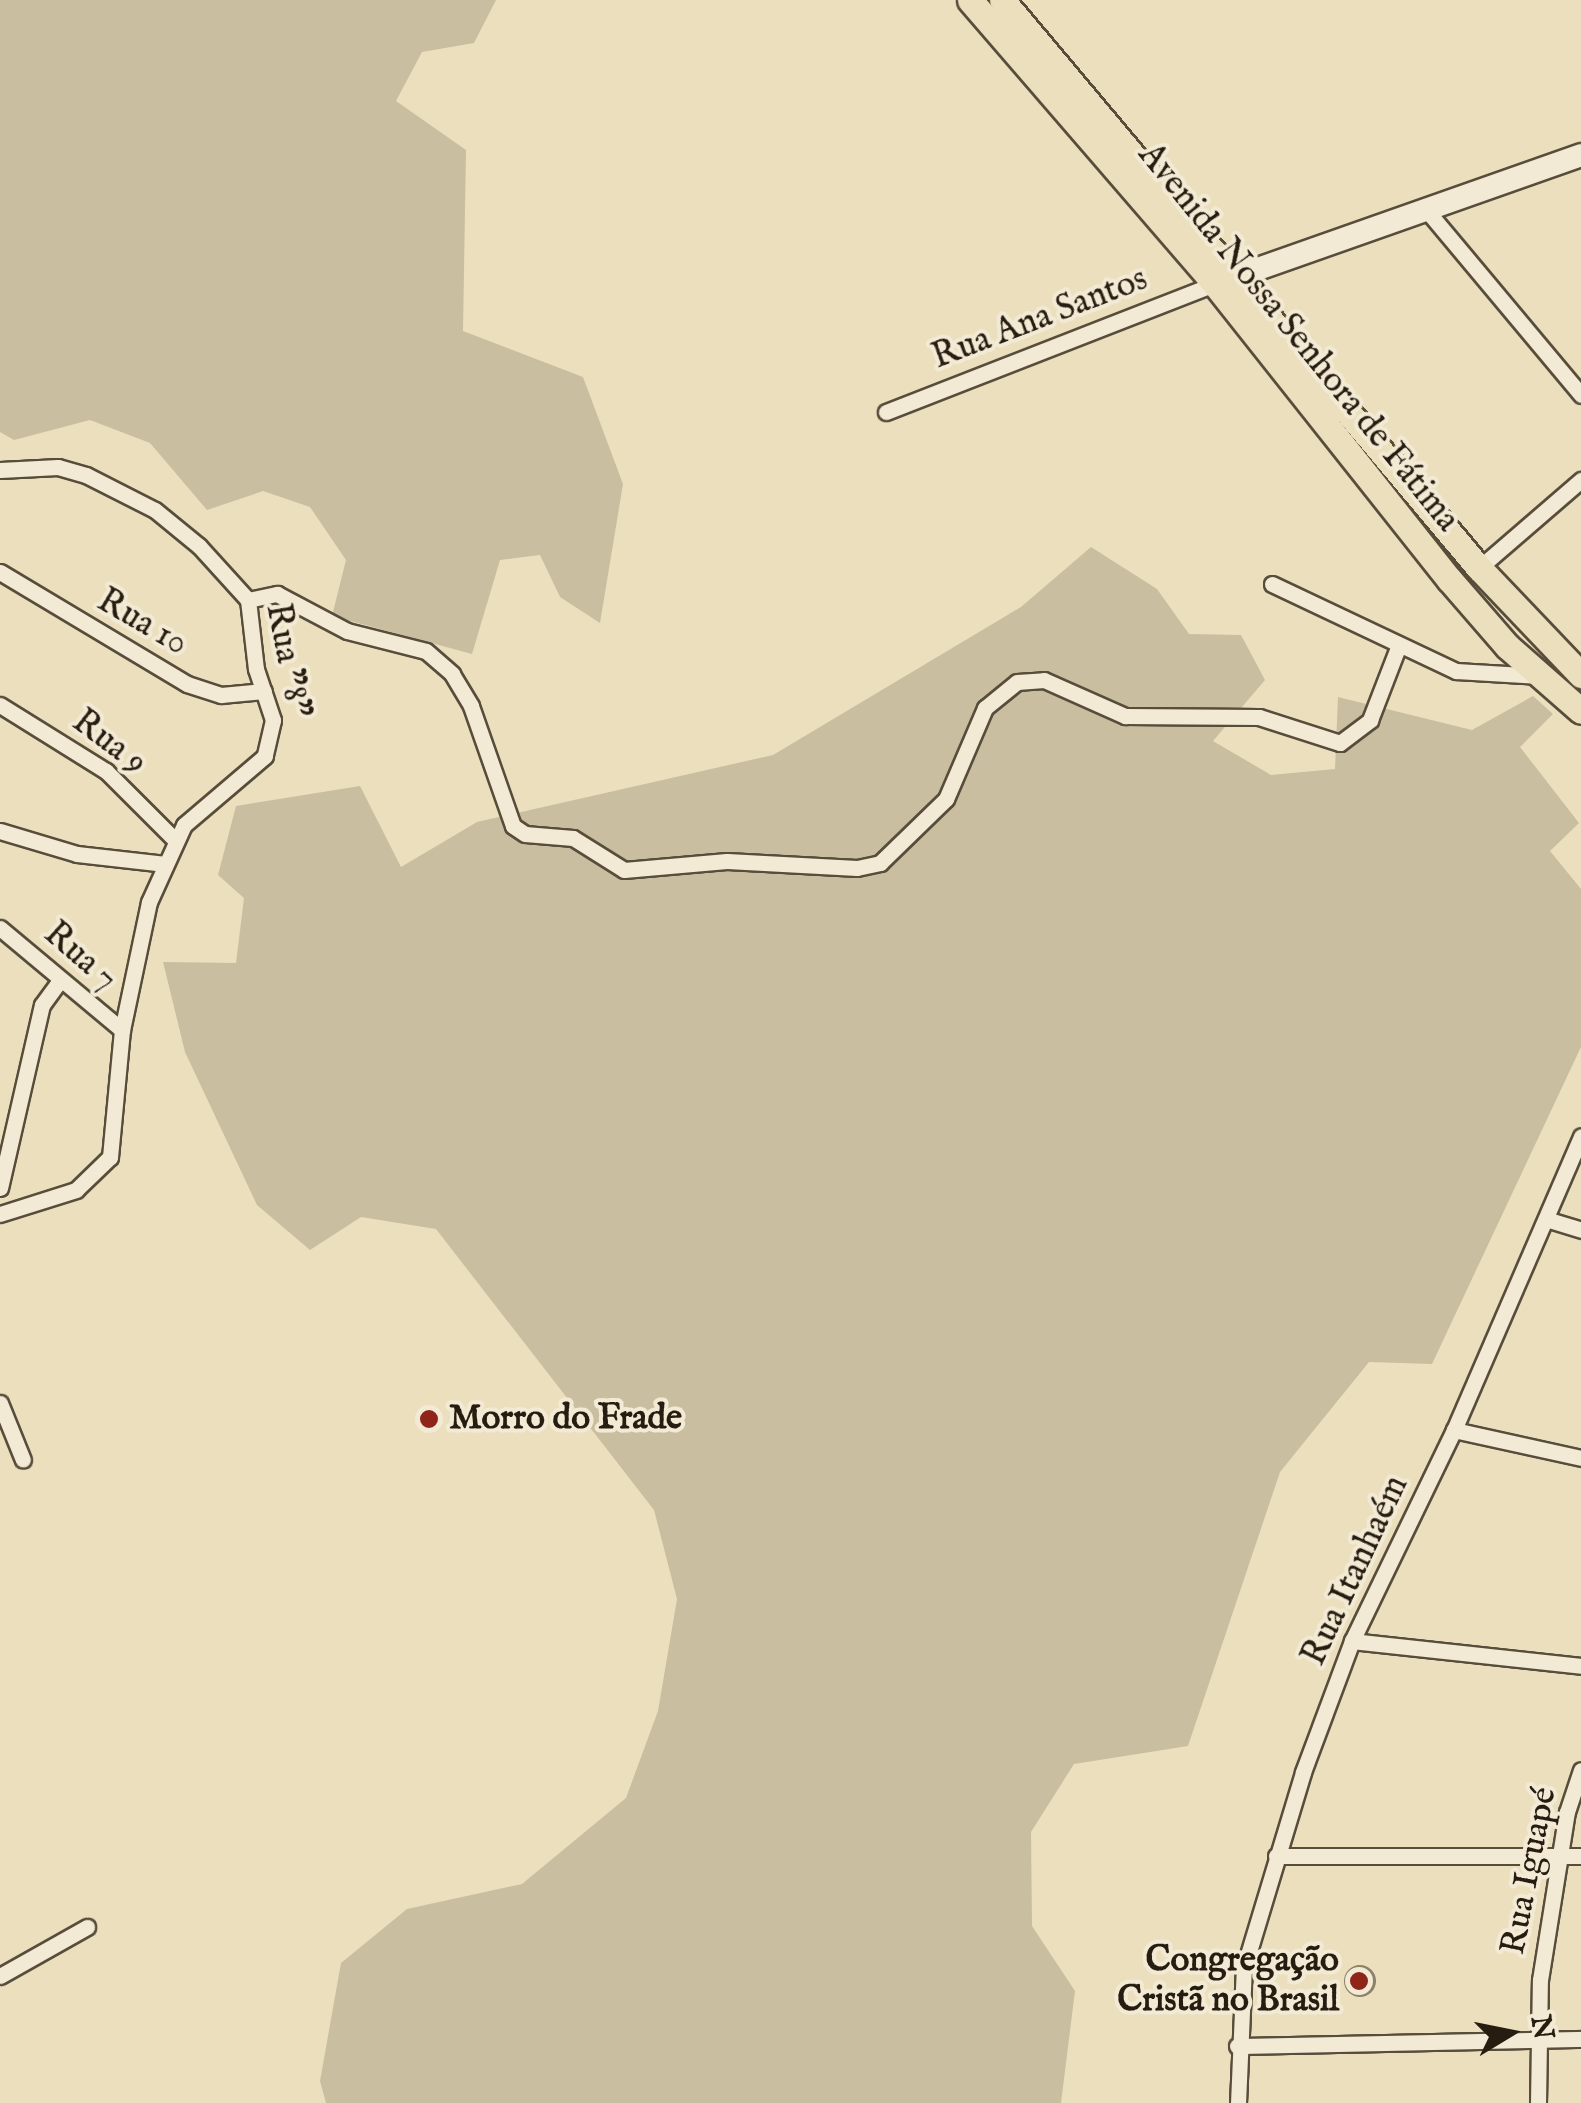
<!DOCTYPE html>
<html>
<head>
<meta charset="utf-8">
<style>
	body { margin:0 }
	#map { position:relative; width:1581px; height:2103px; overflow:hidden; background:#ebdfbd; font-family:"IM FELL English",serif }
	div>[style] { position:absolute }
	.green>* { inset:0; background:#cabea0 }
	.building>* { inset:0; background:#8d816a }
	.round { border-radius:50% }
	.roads { filter:drop-shadow(2px 0 #584d3b) drop-shadow(-2px 0 #584d3b) drop-shadow(0 2px #584d3b) drop-shadow(0 -2px #584d3b) }
	.street>* { height:15px; margin:-7.5px; padding:0 7.5px; transform-origin:7.5px; border-radius:7.5px; background:#f2ead4 }
	.secondary>* { height:22px; margin:-11px; padding:0 11px; transform-origin:11px; border-radius:11px; background:#f2ead4 }
	.primary>* { height:25px; margin:-12.5px; padding:0 12.5px; transform-origin:12.5px; border-radius:12.5px; background:#ebdfbd }
	.dots>* { width:28px; height:28px; translate:-50% -50%; box-sizing:border-box; border:5px solid #f2ead4; border-radius:50% }
	span { translate:-50% -50%; white-space:nowrap; text-align:center; line-height:1.15; -webkit-text-stroke:8px #f2ead4; paint-order:stroke }
	.street-label { font-size:35px; color:#271c10 }
	.poi-label { font-size:35px; color:#271c10; font-weight:700 }
	.left { translate:0 -50%; text-align:left }
	.right { translate:-100% -50%; text-align:right }
	.north { position:absolute; left:1461px; top:1983px; width:100px; height:100px; -webkit-text-stroke:8px #f2ead4; paint-order:stroke; rotate:80deg; font-size:28px; font-weight:700; line-height:40px; text-align:center; color:#271c10 }
	.north::after { content:''; display:block; margin:auto; width:35px; height:45px; background:#271c10; clip-path:polygon(50% 0,100% 100%,50% 72%,0 100%) }
</style>
</head>
<body>
<div id="map">
	<div class="green">
		<div style="clip-path:polygon(0 0,496px 0,474px 43px,422px 52px,396px 101px,466px 150px,463px 331px,583px 377px,623px 484px,600px 623px,560px 597px,540px 555px,500px 560px,472px 654px,332px 616px,346px 560px,310px 507px,263px 491px,207px 510px,150px 443px,90px 420px,14px 440px,0 432px)"></div>
		<div style="clip-path:polygon(1091px 547px,1157px 589px,1189px 634px,1241px 635px,1265px 680px,1213px 741px,1271px 775px,1335px 769px,1338px 697px,1472px 730px,1533px 696px,1553px 714px,1520px 747px,1579px 823px,1550px 851px,1581px 889px,1581px 1047px,1432px 1364px,1369px 1362px,1280px 1472px,1188px 1746px,1074px 1764px,1031px 1832px,1032px 1926px,1075px 1991px,1061px 2103px,326px 2103px,320px 2081px,341px 1963px,407px 1909px,522px 1884px,626px 1798px,658px 1711px,677px 1599px,654px 1510px,436px 1229px,361px 1217px,310px 1250px,257px 1205px,185px 1052px,163px 962px,236px 963px,244px 898px,218px 875px,236px 806px,360px 786px,401px 867px,477px 822px,773px 755px,1021px 607px)"></div>
	</div>
	<div class="building">
		<div class="round" style="left:1344px;top:1965px;width:32px;height:32px"></div>
	</div>
	<div class="roads">
		<div class="street">
			<div style="left:1424px;top:207px;width:245px;rotate:50.1deg"></div>
			<div style="left:886px;top:412px;width:353px;rotate:-21.3deg"></div>
			<div style="left:0;top:470px;width:58px;rotate:-3deg"></div>
			<div style="left:58px;top:467px;width:29px;rotate:16deg"></div>
			<div style="left:86px;top:475px;width:77px;rotate:26.9deg"></div>
			<div style="left:155px;top:510px;width:57px;rotate:39.3deg"></div>
			<div style="left:199px;top:546px;width:73px;rotate:47.8deg"></div>
			<div style="left:248px;top:600px;width:69px;rotate:83.4deg"></div>
			<div style="left:256px;top:669px;width:54px;rotate:71.6deg"></div>
			<div style="left:273px;top:720px;width:37px;rotate:103deg"></div>
			<div style="left:265px;top:756px;width:106px;rotate:139.6deg"></div>
			<div style="left:184px;top:825px;width:85px;rotate:114.4deg"></div>
			<div style="left:149px;top:902px;width:131px;rotate:101.9deg"></div>
			<div style="left:122px;top:1030px;width:128px;rotate:95.4deg"></div>
			<div style="left:110px;top:1157px;width:47px;rotate:135.9deg"></div>
			<div style="left:76px;top:1190px;width:80px;rotate:162.5deg"></div>
			<div style="left:1479px;top:568px;width:135px;rotate:-40.8deg"></div>
			<div style="left:0;top:572px;width:218px;rotate:30.9deg"></div>
			<div style="left:187px;top:684px;width:36px;rotate:18deg"></div>
			<div style="left:221px;top:695px;width:43px;rotate:-5.3deg"></div>
			<div style="left:1272px;top:584px;width:204px;rotate:25.3deg"></div>
			<div style="left:1456px;top:671px;width:84px;rotate:3.4deg"></div>
			<div style="left:248px;top:600px;width:30px;rotate:-12deg"></div>
			<div style="left:277px;top:594px;width:79px;rotate:27.9deg"></div>
			<div style="left:347px;top:631px;width:81px;rotate:14.2deg"></div>
			<div style="left:426px;top:651px;width:35px;rotate:41deg"></div>
			<div style="left:452px;top:674px;width:37px;rotate:59deg"></div>
			<div style="left:471px;top:706px;width:127px;rotate:70.7deg"></div>
			<div style="left:513px;top:826px;width:14px;rotate:34deg"></div>
			<div style="left:525px;top:834px;width:48px;rotate:4.8deg"></div>
			<div style="left:573px;top:838px;width:60px;rotate:32.1deg"></div>
			<div style="left:624px;top:870px;width:103px;rotate:-5deg"></div>
			<div style="left:727px;top:861px;width:130px;rotate:3.1deg"></div>
			<div style="left:857px;top:868px;width:24px;rotate:-12deg"></div>
			<div style="left:880px;top:863px;width:92px;rotate:-44.1deg"></div>
			<div style="left:946px;top:799px;width:99px;rotate:-66.8deg"></div>
			<div style="left:985px;top:708px;width:41px;rotate:-39.1deg"></div>
			<div style="left:1017px;top:682px;width:27px;rotate:-4deg"></div>
			<div style="left:1044px;top:680px;width:89px;rotate:24deg"></div>
			<div style="left:1125px;top:716px;width:134px;rotate:0.4deg"></div>
			<div style="left:1259px;top:717px;width:85px;rotate:17.8deg"></div>
			<div style="left:1340px;top:743px;width:38px;rotate:-37deg"></div>
			<div style="left:1370px;top:720px;width:80px;rotate:-68.9deg"></div>
			<div style="left:0;top:705px;width:125px;rotate:31.9deg"></div>
			<div style="left:106px;top:771px;width:98px;rotate:45deg"></div>
			<div style="left:0;top:831px;width:80px;rotate:16.6deg"></div>
			<div style="left:77px;top:854px;width:89px;rotate:6.5deg"></div>
			<div style="left:0;top:928px;width:159px;rotate:39.9deg"></div>
			<div style="left:0;top:1188px;width:188px;rotate:-77.1deg"></div>
			<div style="left:42px;top:1005px;width:29px;rotate:-54deg"></div>
			<div style="left:1546px;top:1219px;width:37px;rotate:17deg"></div>
			<div style="left:0;top:1403px;width:61px;rotate:68deg"></div>
			<div style="left:1454px;top:1430px;width:130px;rotate:12.4deg"></div>
			<div style="left:1352px;top:1641px;width:230px;rotate:6.2deg"></div>
			<div style="left:1276px;top:1856px;width:305px"></div>
			<div style="left:0;top:1976px;width:100px;rotate:-29.4deg"></div>
			<div style="left:1237px;top:2046px;width:344px;rotate:-1.2deg"></div>
			<div style="left:1238px;top:2103px;width:135px;rotate:-87.5deg"></div>
			<div style="left:1244px;top:1968px;width:205px;rotate:-73.2deg"></div>
			<div style="left:1303px;top:1772px;width:140px;rotate:-69.5deg"></div>
			<div style="left:1352px;top:1641px;width:234px;rotate:-64.2deg"></div>
			<div style="left:1454px;top:1430px;width:320px;rotate:-66.6deg"></div>
			<div style="left:1538px;top:2103px;width:123px;rotate:-89.1deg"></div>
			<div style="left:1540px;top:1980px;width:170px;rotate:-80.9deg"></div>
			<div style="left:1567px;top:1812px;width:44px;rotate:-71.6deg"></div>
		</div>
		<div class="secondary">
			<div style="left:1221px;top:282px;width:382px;rotate:-19.4deg"></div>
		</div>
		<div class="primary">
			<div style="left:970px;top:0;width:375px;rotate:49.2deg"></div>
			<div style="left:1215px;top:284px;width:377px;rotate:51.6deg"></div>
			<div style="left:1449px;top:579px;width:89px;rotate:49.1deg"></div>
			<div style="left:1507px;top:646px;width:98px;rotate:41.3deg"></div>
			<div style="left:1002px;top:0;width:742px;rotate:49.98deg"></div>
			<div style="left:1479px;top:568px;width:148px;rotate:46.4deg"></div>
		</div>
	</div>
	<div class="dots">
		<div style="left:429px;top:1419px;background:#8f2418"></div>
		<div style="left:1359px;top:1981px;background:#8f2418"></div>
	</div>
	<div class="street-label">
		<span style="left:1040px;top:319px;rotate:-21deg">Rua Ana Santos</span>
		<span style="left:1298px;top:338px;rotate:51deg">Avenida Nossa Senhora de Fátima</span>
		<span style="left:142px;top:623px;rotate:30deg">Rua 10</span>
		<span style="left:287px;top:661px;rotate:79deg">Rua "8"</span>
		<span style="left:109px;top:743px;rotate:37deg">Rua 9</span>
		<span style="left:80px;top:957px;rotate:41deg">Rua 7</span>
		<span style="left:1356px;top:1571px;rotate:-65deg">Rua Itanhaém</span>
		<span style="left:1530px;top:1871px;rotate:-79deg">Rua Iguapé</span>
	</div>
	<div class="poi-label">
		<span class="left" style="left:449px;top:1419px">Morro do Frade</span>
		<span class="right" style="left:1339px;top:1981px">Congregação<br>Cristã no Brasil</span>
	</div>
	<div class="north">N</div>
</div>
</body>
</html>
